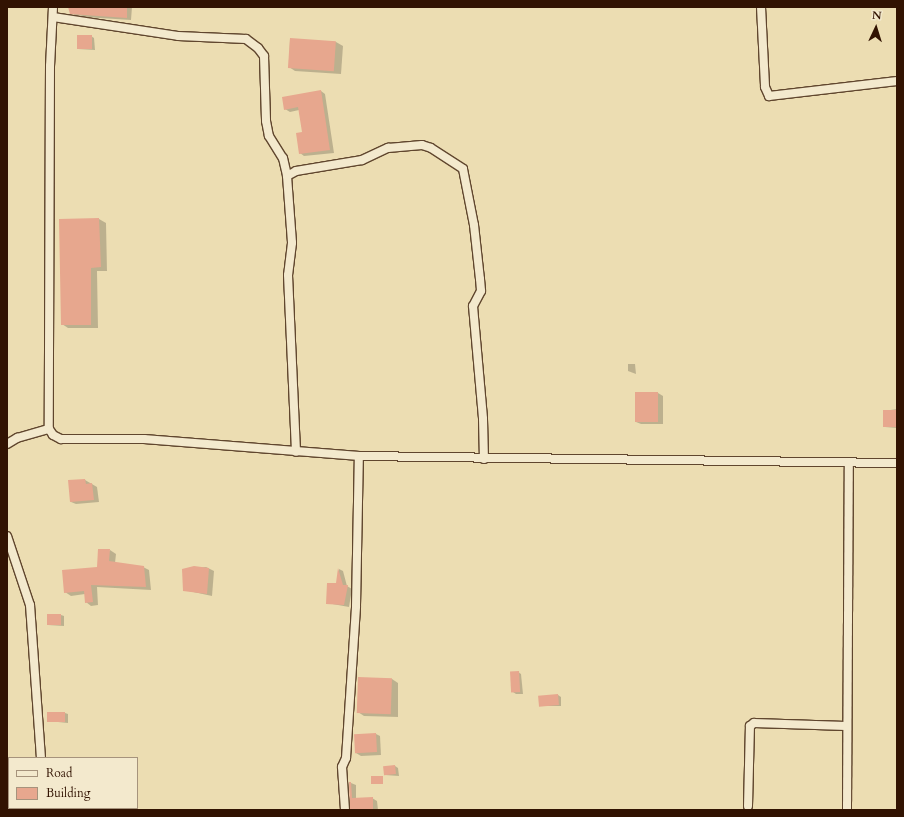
<!DOCTYPE html>
<html>
<head>
<meta charset="utf-8">
<style>
	body { margin:0 }
	#map { position:relative; width:904px; height:817px; overflow:hidden; background:#ecddb2; font-family:Cardo,serif }
	div>[style] { position:absolute }
	.shadow>* { inset:0; background:#0003 }
	.building>* { inset:0; background:#e7a78e; transform-origin:0 0 }
	.roads { filter:drop-shadow(1px 0 #60462e) drop-shadow(-1px 0 #60462e) drop-shadow(0 1px #60462e) drop-shadow(0 -1px #60462e) }
	.minor>* { height:8px; margin:-4px; padding:0 4px; transform-origin:4px; border-radius:4px; background:#f3e9cd }
	span { translate:-50% -50%; white-space:nowrap; text-align:center; line-height:1.15; -webkit-text-stroke:3px #f3e9cd; paint-order:stroke }
	.frame { position:absolute; inset:0; border:8px solid #321302; pointer-events:none }
	.legend { position:absolute; left:8px; top:757px; width:130px; height:52px; box-sizing:border-box; background:#f3e9cd; border:1px solid #a6937c; margin:0; padding:5px 7px; list-style:none; font-size:12px; color:#321302 }
	.legend li { display:flex; align-items:center; gap:8px; height:20px }
	.legend b { width:20px; border:1px solid #a6937c }
	.north { position:absolute; left:856px; top:8px; width:40px; height:40px; -webkit-text-stroke:3px #f3e9cd; paint-order:stroke; rotate:4deg; font-size:11px; font-weight:700; line-height:16px; text-align:center; color:#321302 }
	.north::after { content:''; display:block; margin:auto; width:14px; height:18px; background:#321302; clip-path:polygon(50% 0,100% 100%,50% 72%,0 100%) }
</style>
</head>
<body>
<div id="map">
	<div class="shadow">
		<div style="clip-path:polygon(69px 7px,132px 7px,131px 20px,84px 17px,76px 16px,83px 15px,74px 15px)"></div>
		<div style="clip-path:polygon(91px 36px,94px 38px,95px 50px,78px 49px)"></div>
		<div style="clip-path:polygon(290px 39px,336px 42px,343px 46px,341px 74px,295px 71px,289px 67px)"></div>
		<div style="clip-path:polygon(321px 91px,325px 94px,334px 153px,304px 156px,300px 153px,303px 133px,299px 110px,290px 112px,285px 109px)"></div>
		<div style="clip-path:polygon(99px 219px,106px 223px,107px 271px,97px 271px,98px 328px,68px 328px,62px 324px,60px 220px)"></div>
		<div style="clip-path:polygon(628px 364px,635px 364px,636px 374px,628px 371px)"></div>
		<div style="clip-path:polygon(636px 393px,658px 393px,663px 396px,663px 424px,641px 424px,636px 422px)"></div>
		<div style="clip-path:polygon(897px 409px,897px 428px,885px 427px,884px 411px)"></div>
		<div style="clip-path:polygon(85px 480px,97px 487px,99px 502px,76px 504px,71px 502px,69px 481px)"></div>
		<div style="clip-path:polygon(110px 550px,116px 554px,115px 563px,143px 567px,149px 570px,151px 590px,97px 587px,98px 605px,91px 606px,86px 602px,85px 594px,71px 596px,65px 592px,98px 568px)"></div>
		<div style="clip-path:polygon(206px 567px,214px 571px,212px 596px,184px 590px,183px 570px)"></div>
		<div style="clip-path:polygon(339px 569px,343px 571px,347px 586px,352px 589px,349px 607px,327px 603px,337px 584px)"></div>
		<div style="clip-path:polygon(61px 615px,64px 616px,64px 626px,48px 625px)"></div>
		<div style="clip-path:polygon(518px 672px,521px 674px,523px 694px,516px 694px,513px 692px)"></div>
		<div style="clip-path:polygon(359px 678px,392px 679px,398px 683px,398px 717px,364px 716px,358px 712px)"></div>
		<div style="clip-path:polygon(558px 695px,561px 697px,561px 706px,540px 706px)"></div>
		<div style="clip-path:polygon(65px 713px,68px 714px,68px 723px,48px 721px)"></div>
		<div style="clip-path:polygon(376px 734px,380px 736px,381px 755px,361px 756px,356px 753px)"></div>
		<div style="clip-path:polygon(395px 766px,398px 768px,399px 776px,385px 775px)"></div>
		<div style="clip-path:polygon(351px 783px,356px 785px,356px 799px,372px 798px,377px 801px,378px 810px,351px 810px)"></div>
	</div>
	<div class="building">
		<div style="clip-path:polygon(68px 7px,127px 7px,127px 18px,70px 14px)"></div>
		<div style="left:92px;top:35px;width:14px;height:15px;rotate:90deg"></div>
		<div style="left:290px;top:38px;width:46px;height:30px;rotate:4deg"></div>
		<div style="clip-path:polygon(321px 90px,330px 150px,299px 154px,296px 133px,302px 132px,298px 107px,284px 110px,282px 97px)"></div>
		<div style="clip-path:polygon(99px 218px,101px 267px,91px 268px,91px 325px,61px 325px,59px 219px)"></div>
		<div style="left:635px;top:392px;width:23px;height:30px"></div>
		<div style="left:883px;top:410px;width:14px;height:17px"></div>
		<div style="clip-path:polygon(85px 479px,86px 484px,92px 483px,94px 500px,70px 502px,68px 480px)"></div>
		<div style="clip-path:polygon(98px 549px,110px 549px,109px 561px,144px 566px,146px 587px,91px 585px,93px 602px,85px 603px,84px 591px,64px 593px,62px 570px,97px 567px)"></div>
		<div style="clip-path:polygon(194px 566px,209px 568px,207px 594px,183px 591px,182px 569px)"></div>
		<div style="clip-path:polygon(338px 568px,343px 585px,348px 585px,344px 605px,326px 604px,327px 583px,336px 583px)"></div>
		<div style="left:47px;top:614px;width:14px;height:11px"></div>
		<div style="left:519px;top:671px;width:21px;height:9px;rotate:87deg"></div>
		<div style="left:358px;top:677px;width:34px;height:36px;rotate:2deg"></div>
		<div style="left:558px;top:694px;width:11px;height:20px;rotate:85deg"></div>
		<div style="left:47px;top:712px;width:18px;height:10px"></div>
		<div style="left:376px;top:733px;width:19px;height:22px;rotate:87deg"></div>
		<div style="left:395px;top:765px;width:9px;height:12px;rotate:84deg"></div>
		<div style="left:371px;top:776px;width:12px;height:8px"></div>
		<div style="clip-path:polygon(349px 782px,351px 782px,352px 798px,373px 797px,373px 810px,350px 810px)"></div>
	</div>
	<div class="roads">
		<div class="minor">
			<div style="left:53px;top:7px;width:59px;rotate:92.9deg"></div>
			<div style="left:50px;top:66px;width:363px;rotate:90.2deg"></div>
			<div style="left:49px;top:429px;width:7px;rotate:56deg"></div>
			<div style="left:53px;top:435px;width:9px;rotate:27deg"></div>
			<div style="left:61px;top:439px;width:83px"></div>
			<div style="left:144px;top:439px;width:216px;rotate:4.5deg"></div>
			<div style="left:359px;top:456px;width:538px;rotate:0.75deg"></div>
			<div style="left:761px;top:7px;width:80px;rotate:87.1deg"></div>
			<div style="left:765px;top:87px;width:10px;rotate:66deg"></div>
			<div style="left:769px;top:96px;width:129px;rotate:-6.7deg"></div>
			<div style="left:53px;top:17px;width:126px;rotate:8.6deg"></div>
			<div style="left:178px;top:36px;width:68px;rotate:2.5deg"></div>
			<div style="left:246px;top:39px;width:15px;rotate:37deg"></div>
			<div style="left:258px;top:48px;width:10px;rotate:53deg"></div>
			<div style="left:264px;top:56px;width:65px;rotate:88.2deg"></div>
			<div style="left:266px;top:121px;width:15px;rotate:79deg"></div>
			<div style="left:269px;top:136px;width:26px;rotate:58deg"></div>
			<div style="left:283px;top:158px;width:18px;rotate:77deg"></div>
			<div style="left:287px;top:176px;width:67px;rotate:85.7deg"></div>
			<div style="left:292px;top:243px;width:32px;rotate:97deg"></div>
			<div style="left:288px;top:275px;width:177px;rotate:87.4deg"></div>
			<div style="left:287px;top:176px;width:10px;rotate:-29deg"></div>
			<div style="left:296px;top:171px;width:67px;rotate:-9.5deg"></div>
			<div style="left:362px;top:160px;width:29px;rotate:-25deg"></div>
			<div style="left:388px;top:148px;width:34px;rotate:-5deg"></div>
			<div style="left:422px;top:145px;width:9px;rotate:18deg"></div>
			<div style="left:431px;top:148px;width:38px;rotate:33deg"></div>
			<div style="left:463px;top:169px;width:57px;rotate:78.9deg"></div>
			<div style="left:474px;top:225px;width:54px;rotate:83.7deg"></div>
			<div style="left:480px;top:279px;width:12px;rotate:85deg"></div>
			<div style="left:481px;top:291px;width:17px;rotate:118deg"></div>
			<div style="left:473px;top:306px;width:113px;rotate:84.9deg"></div>
			<div style="left:483px;top:419px;width:40px;rotate:88.6deg"></div>
			<div style="left:7px;top:444px;width:12px;rotate:-31deg"></div>
			<div style="left:17px;top:438px;width:33px;rotate:-16deg"></div>
			<div style="left:7px;top:536px;width:73px;rotate:71.6deg"></div>
			<div style="left:30px;top:605px;width:153px;rotate:85.9deg"></div>
			<div style="left:748px;top:806px;width:80px;rotate:-88.6deg"></div>
			<div style="left:750px;top:726px;width:5px;rotate:-37deg"></div>
			<div style="left:754px;top:723px;width:92px;rotate:1.9deg"></div>
			<div style="left:42px;top:808px;width:2px;rotate:90deg"></div>
			<div style="left:345px;top:810px;width:43px;rotate:-94deg"></div>
			<div style="left:342px;top:767px;width:10px;rotate:-66deg"></div>
			<div style="left:346px;top:758px;width:152px;rotate:-86.2deg"></div>
			<div style="left:356px;top:606px;width:150px;rotate:-88.9deg"></div>
			<div style="left:847px;top:810px;width:348px;rotate:-89.7deg"></div>
		</div>
	</div>
	<div class="frame"></div>
	<ul class="legend">
	<li><b style="height:5px;background:#f3e9cd"></b>Road</li>
	<li><b style="height:11px;background:#e7a78e"></b>Building</li>
	</ul>
	<div class="north">N</div>
</div>
</body>
</html>
